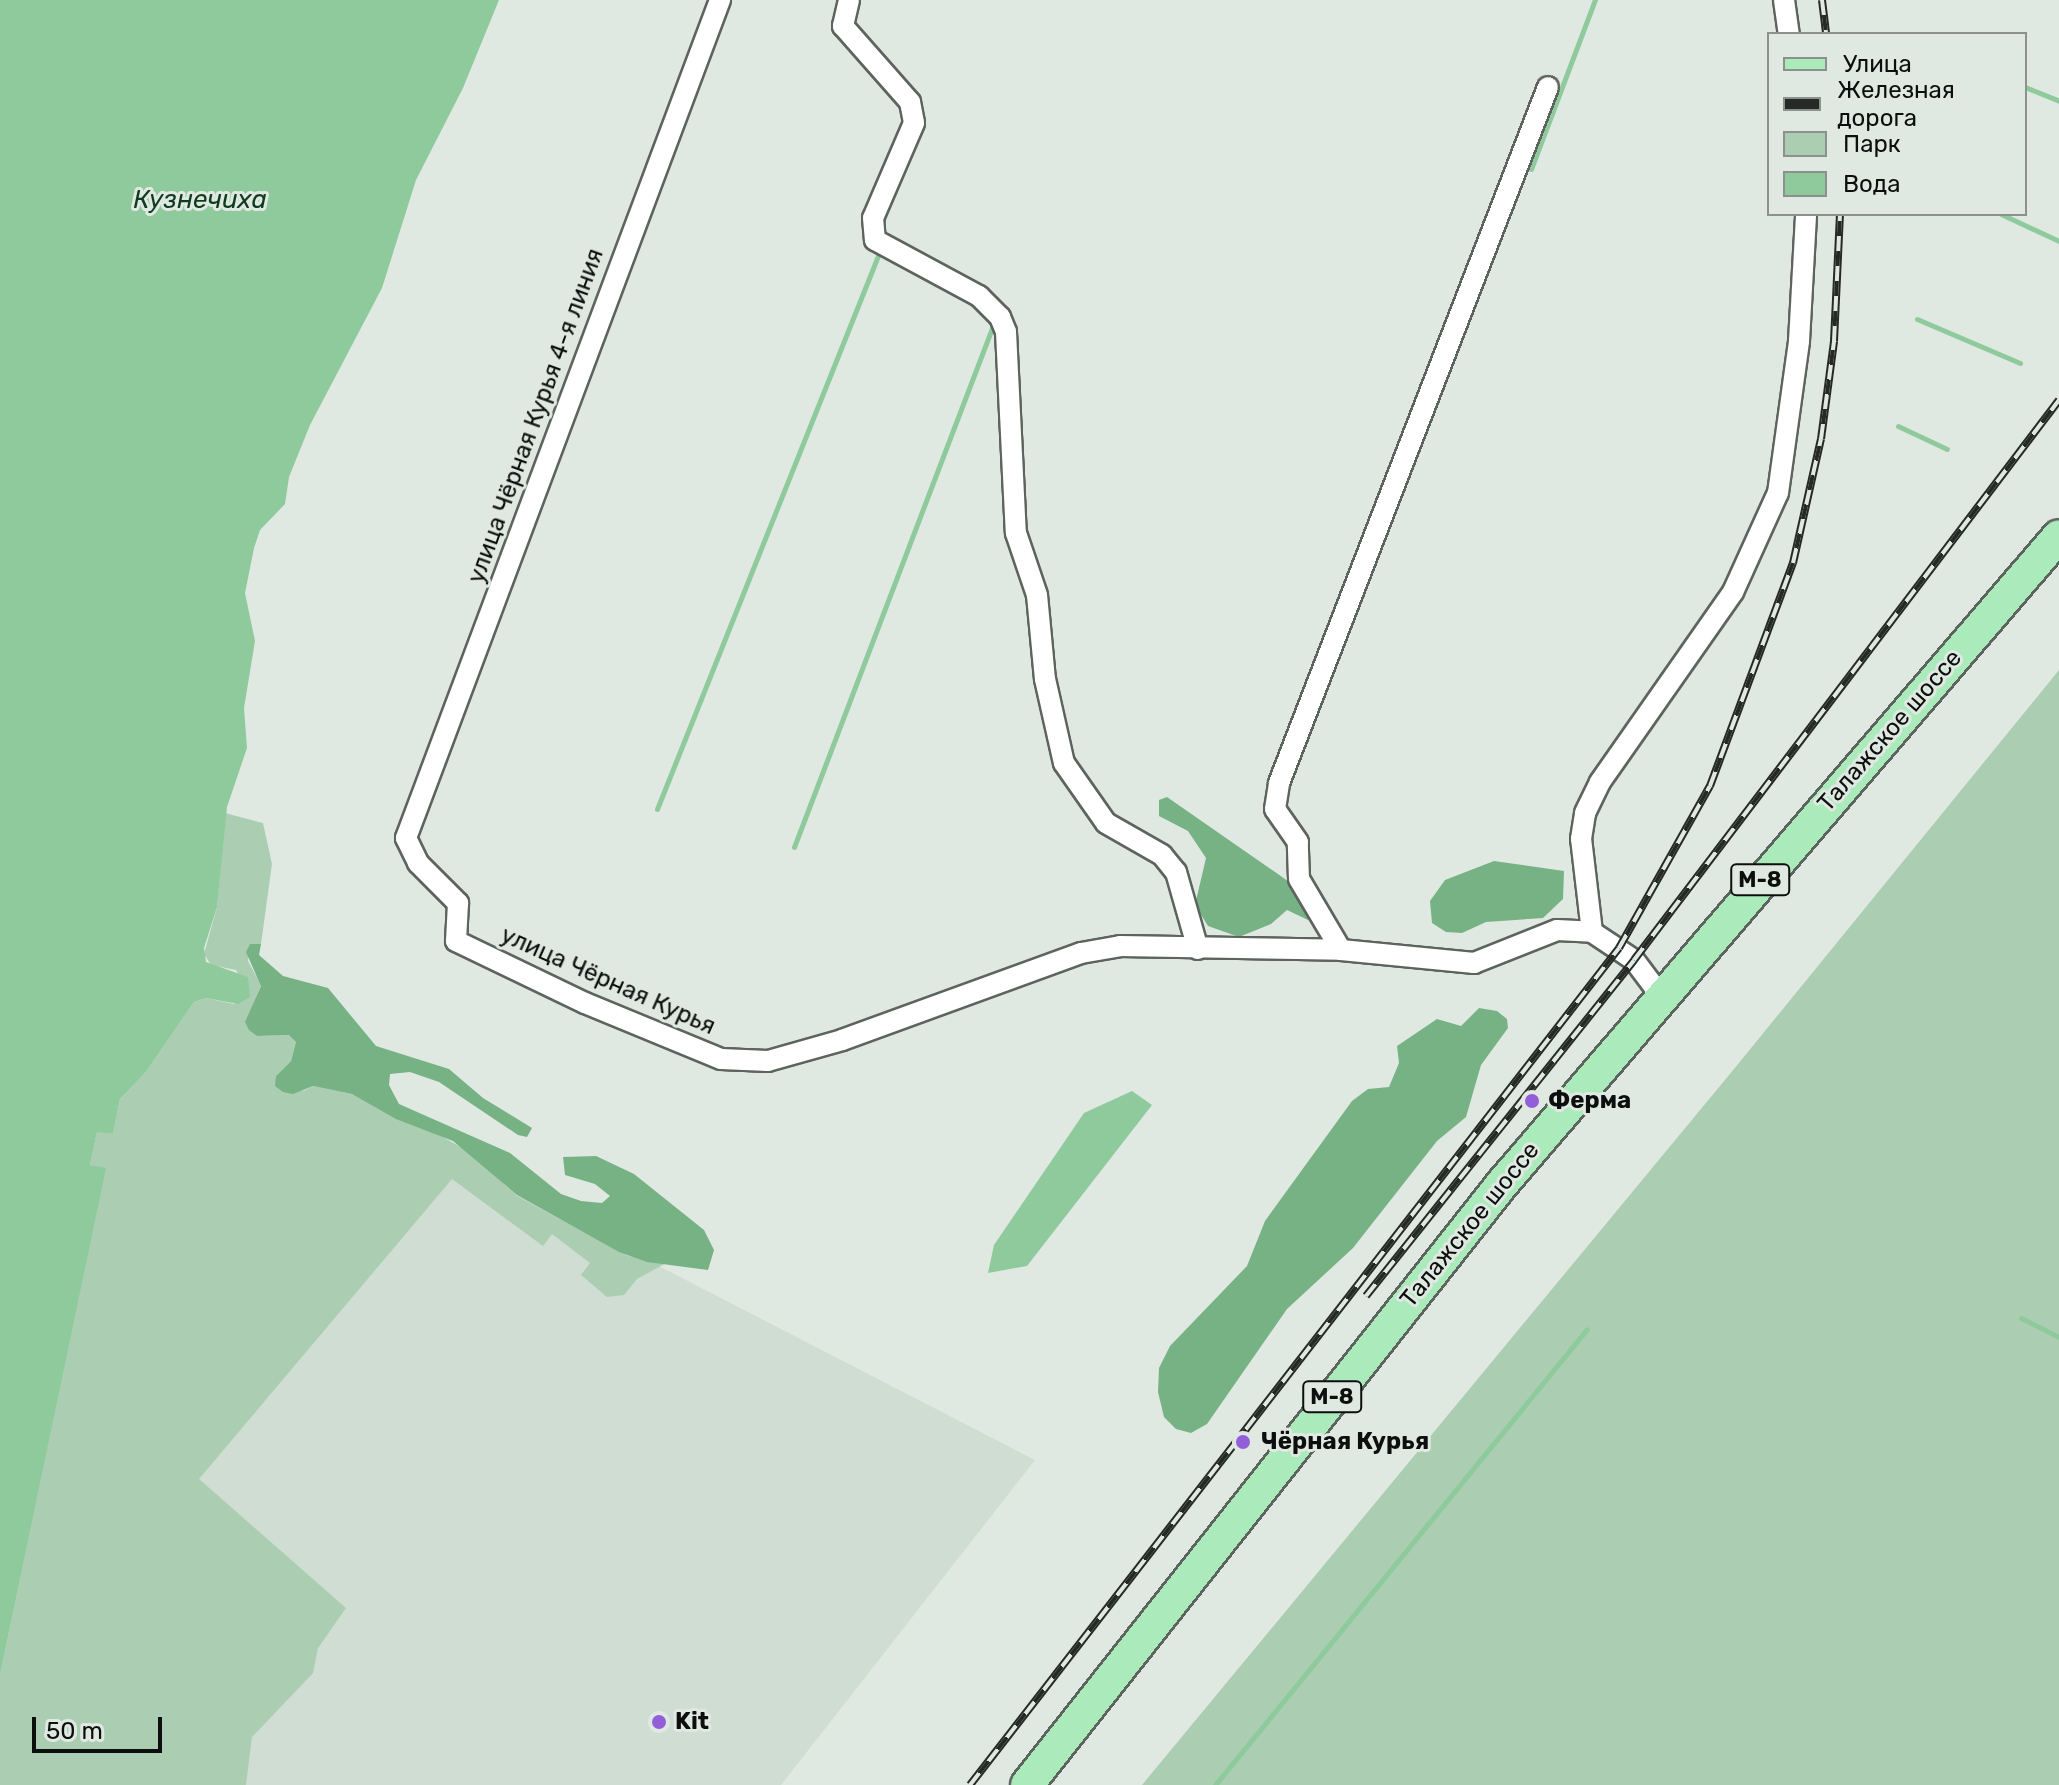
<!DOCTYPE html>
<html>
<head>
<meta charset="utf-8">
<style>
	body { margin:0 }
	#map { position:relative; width:2059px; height:1785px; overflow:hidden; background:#e0e8e2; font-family:Rubik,sans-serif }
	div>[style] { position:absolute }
	.built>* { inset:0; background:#cfddd2 }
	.green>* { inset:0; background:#abceb2 }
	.forest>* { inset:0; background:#77b285 }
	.water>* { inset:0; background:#8fca9c }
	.stream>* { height:5px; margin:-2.5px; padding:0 2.5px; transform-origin:2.5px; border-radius:2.5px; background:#8fca9c }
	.roads { filter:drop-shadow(2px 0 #5d645e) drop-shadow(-2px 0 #5d645e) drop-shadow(0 2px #5d645e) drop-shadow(0 -2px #5d645e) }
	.street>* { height:20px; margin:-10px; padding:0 10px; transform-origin:10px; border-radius:10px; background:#fff }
	.primary>* { height:32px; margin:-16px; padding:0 16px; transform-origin:16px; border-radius:16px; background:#aaeabb }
	.rail>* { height:8px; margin-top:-4px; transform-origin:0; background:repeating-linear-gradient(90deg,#e0e8e2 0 15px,#262a27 0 30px); box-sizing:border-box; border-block:2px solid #262a27 }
	.dots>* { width:22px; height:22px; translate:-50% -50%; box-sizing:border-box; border:4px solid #e0e8e2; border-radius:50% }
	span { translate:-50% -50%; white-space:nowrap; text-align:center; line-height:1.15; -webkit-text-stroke:6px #e0e8e2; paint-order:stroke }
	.shield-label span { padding:2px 6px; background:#e0e8e2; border:2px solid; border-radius:6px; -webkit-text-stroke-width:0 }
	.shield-label { font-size:22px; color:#0c0f0d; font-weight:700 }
	.street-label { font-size:24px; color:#0c0f0d }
	.poi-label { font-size:24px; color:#0c0f0d; font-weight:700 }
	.left { translate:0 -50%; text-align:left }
	.water-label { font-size:26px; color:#0f3c1e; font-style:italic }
	.legend { position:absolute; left:1767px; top:32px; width:260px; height:184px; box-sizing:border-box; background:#e0e8e2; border:2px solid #8b918d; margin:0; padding:10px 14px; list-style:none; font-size:24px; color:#0c0f0d }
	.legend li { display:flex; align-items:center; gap:16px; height:40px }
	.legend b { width:40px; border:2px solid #8b918d }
	.scale { position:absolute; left:32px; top:1717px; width:130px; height:36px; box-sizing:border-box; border:4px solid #0c0f0d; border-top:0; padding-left:10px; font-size:24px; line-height:28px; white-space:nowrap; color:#0c0f0d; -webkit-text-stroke:6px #e0e8e2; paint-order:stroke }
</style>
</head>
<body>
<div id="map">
	<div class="built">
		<div style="clip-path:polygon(226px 1043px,1035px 1460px,781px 1785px,38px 1785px)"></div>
	</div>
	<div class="green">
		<div style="clip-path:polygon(2059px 670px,2059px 1785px,1142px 1785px,1734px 1069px)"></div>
		<div style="clip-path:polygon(225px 813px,263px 823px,272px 864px,261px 944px,250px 944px,248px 961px,261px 985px,250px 1012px,256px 1036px,290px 1035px,296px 1042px,291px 1061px,276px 1076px,304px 1091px,313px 1086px,352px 1094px,434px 1132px,471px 1153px,517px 1196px,628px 1256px,668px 1262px,637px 1279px,624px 1295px,607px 1297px,581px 1275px,590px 1263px,552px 1234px,543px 1246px,452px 1179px,199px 1479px,346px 1608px,318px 1648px,313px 1673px,252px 1737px,246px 1785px,0 1785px,0 1675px,105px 1169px,90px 1165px,97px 1131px,113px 1134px,120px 1099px,146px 1072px,194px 1002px,206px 998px,234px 1004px,250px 996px,236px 970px,211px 965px,204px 954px,217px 907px)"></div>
	</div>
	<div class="forest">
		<div style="clip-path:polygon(1167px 797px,1295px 886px,1310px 911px,1308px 920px,1287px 910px,1271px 924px,1239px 937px,1208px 926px,1195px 905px,1206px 858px,1188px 831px,1159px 816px,1159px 800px)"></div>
		<div style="clip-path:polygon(1494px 861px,1564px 871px,1563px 899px,1543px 918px,1486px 922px,1462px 933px,1446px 932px,1432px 923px,1430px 901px,1445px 880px)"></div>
		<div style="clip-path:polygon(250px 944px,261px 944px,259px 955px,283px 976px,328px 988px,376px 1046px,449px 1069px,483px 1098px,532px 1128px,527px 1137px,518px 1135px,439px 1082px,410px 1072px,390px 1074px,389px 1085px,399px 1104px,510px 1153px,561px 1194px,581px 1201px,602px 1203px,610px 1196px,595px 1184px,565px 1175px,563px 1157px,596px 1156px,634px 1174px,704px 1230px,714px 1250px,708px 1270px,647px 1262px,619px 1252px,517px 1195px,453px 1141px,396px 1119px,352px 1094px,313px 1086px,293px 1094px,283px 1092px,275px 1086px,276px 1076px,291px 1061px,296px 1042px,289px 1035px,257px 1036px,249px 1030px,245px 1022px,261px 986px,246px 952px)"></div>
		<div style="clip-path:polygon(1479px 1008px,1497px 1011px,1507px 1019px,1508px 1028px,1481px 1065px,1466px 1117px,1437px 1141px,1353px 1248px,1287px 1309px,1207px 1424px,1191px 1433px,1176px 1429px,1164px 1417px,1158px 1392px,1159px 1368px,1170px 1346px,1247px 1266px,1265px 1221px,1352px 1101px,1368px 1089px,1389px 1087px,1399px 1063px,1397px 1046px,1437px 1019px,1461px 1026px)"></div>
	</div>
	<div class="water">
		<div style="clip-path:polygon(0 0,499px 0,463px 88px,416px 180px,382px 288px,310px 425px,289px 477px,285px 504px,260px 530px,254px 548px,245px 593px,255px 641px,244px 708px,247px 748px,227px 807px,217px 907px,204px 948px,206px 962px,248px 977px,250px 997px,238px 1004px,206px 998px,194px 1002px,146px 1072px,120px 1099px,113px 1134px,97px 1132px,90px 1165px,106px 1168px,0 1675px)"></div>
		<div style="clip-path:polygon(1132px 1091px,1152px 1105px,1027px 1266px,988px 1273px,994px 1245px,1084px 1113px)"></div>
	</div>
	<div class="stream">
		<div style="left:2025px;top:87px;width:37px;rotate:22deg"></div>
		<div style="left:1531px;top:169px;width:181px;rotate:-69.3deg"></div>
		<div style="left:2001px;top:214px;width:64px;rotate:25deg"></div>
		<div style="left:1917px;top:319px;width:112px;rotate:23.1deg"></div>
		<div style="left:1898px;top:426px;width:54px;rotate:25.1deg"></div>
		<div style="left:657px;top:809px;width:599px;rotate:-68.23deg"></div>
		<div style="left:794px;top:847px;width:564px;rotate:-69.12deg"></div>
		<div style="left:2021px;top:1318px;width:42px;rotate:26.6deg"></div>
		<div style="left:1215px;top:1785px;width:588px;rotate:-50.79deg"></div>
	</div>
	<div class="roads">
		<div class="street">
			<div style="left:720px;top:0;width:895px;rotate:110.54deg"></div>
			<div style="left:406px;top:838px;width:28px;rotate:64deg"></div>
			<div style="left:418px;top:863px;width:57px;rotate:45deg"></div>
			<div style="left:458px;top:903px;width:38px;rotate:93deg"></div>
			<div style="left:456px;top:941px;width:143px;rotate:25.7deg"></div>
			<div style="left:585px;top:1003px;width:147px;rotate:22.4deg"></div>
			<div style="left:721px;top:1059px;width:47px;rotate:2.4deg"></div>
			<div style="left:768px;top:1061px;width:77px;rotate:-15.8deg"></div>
			<div style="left:842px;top:1040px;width:254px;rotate:-20deg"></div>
			<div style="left:1081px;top:953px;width:40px;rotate:-10deg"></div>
			<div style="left:1120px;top:946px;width:221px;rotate:1deg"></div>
			<div style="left:1341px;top:950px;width:134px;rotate:5.6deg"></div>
			<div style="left:1474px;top:963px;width:89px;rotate:-21.7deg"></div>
			<div style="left:1557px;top:930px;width:35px;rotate:3deg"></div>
			<div style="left:1592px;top:932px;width:50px;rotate:33.7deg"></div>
			<div style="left:1634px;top:960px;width:45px;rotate:53.1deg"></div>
			<div style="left:849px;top:0;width:27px;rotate:103deg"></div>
			<div style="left:843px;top:26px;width:101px;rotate:48.6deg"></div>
			<div style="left:910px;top:102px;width:21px;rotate:79deg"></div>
			<div style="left:914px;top:123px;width:103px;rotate:113.3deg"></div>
			<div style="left:873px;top:218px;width:22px;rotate:85deg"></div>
			<div style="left:875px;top:240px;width:118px;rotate:28.3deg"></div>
			<div style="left:979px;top:296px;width:30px;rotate:45deg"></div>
			<div style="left:1000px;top:317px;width:16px;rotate:68deg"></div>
			<div style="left:1006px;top:332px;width:201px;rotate:87.2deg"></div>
			<div style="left:1016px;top:533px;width:65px;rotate:71.3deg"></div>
			<div style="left:1037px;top:595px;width:84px;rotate:84.6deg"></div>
			<div style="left:1045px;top:679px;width:86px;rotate:77.3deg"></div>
			<div style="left:1064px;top:763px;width:73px;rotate:55deg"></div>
			<div style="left:1106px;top:823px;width:64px;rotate:29.7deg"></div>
			<div style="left:1162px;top:855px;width:22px;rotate:51deg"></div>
			<div style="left:1176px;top:872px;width:80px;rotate:74.1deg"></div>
			<div style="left:1784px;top:0;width:34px;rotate:82deg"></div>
			<div style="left:1592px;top:932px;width:94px;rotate:-96.7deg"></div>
			<div style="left:1581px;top:839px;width:26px;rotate:-81deg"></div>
			<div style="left:1585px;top:813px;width:34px;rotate:-64deg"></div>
			<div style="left:1600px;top:782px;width:232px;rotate:-55deg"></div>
			<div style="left:1733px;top:592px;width:109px;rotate:-65.6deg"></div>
			<div style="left:1778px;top:493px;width:153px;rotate:-82.1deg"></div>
			<div style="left:1799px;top:341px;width:127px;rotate:-86.8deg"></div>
			<div style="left:1341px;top:950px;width:82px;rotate:-120.6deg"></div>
			<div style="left:1299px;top:879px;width:37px;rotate:-92deg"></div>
			<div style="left:1298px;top:842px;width:40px;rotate:-124.9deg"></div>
			<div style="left:1275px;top:809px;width:26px;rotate:-81deg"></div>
			<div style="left:1279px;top:783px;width:746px;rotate:-68.87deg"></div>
		</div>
		<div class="primary">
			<div style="left:1027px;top:1785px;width:766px;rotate:-51.68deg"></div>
			<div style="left:1502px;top:1184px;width:854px;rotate:-49.32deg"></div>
		</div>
	</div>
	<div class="rail">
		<div style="left:1822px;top:0;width:34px;rotate:83deg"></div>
		<div style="left:1366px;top:1296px;width:430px;rotate:-51.4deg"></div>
		<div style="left:1634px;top:960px;width:703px;rotate:-52.8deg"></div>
		<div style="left:970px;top:1785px;width:1059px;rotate:-52.21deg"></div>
		<div style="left:1619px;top:948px;width:186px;rotate:-60.7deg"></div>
		<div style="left:1710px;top:786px;width:238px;rotate:-69.6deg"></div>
		<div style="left:1793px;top:563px;width:127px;rotate:-77.3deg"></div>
		<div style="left:1821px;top:439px;width:99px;rotate:-82.4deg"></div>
		<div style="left:1834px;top:341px;width:127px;rotate:-87.3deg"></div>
	</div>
	<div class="dots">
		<div style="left:1532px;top:1101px;background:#935fd8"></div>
		<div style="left:1243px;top:1442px;background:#935fd8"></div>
		<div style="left:659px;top:1722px;background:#935fd8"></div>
	</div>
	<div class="shield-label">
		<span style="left:1760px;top:880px">М-8</span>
		<span style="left:1332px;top:1397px">М-8</span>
	</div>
	<div class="street-label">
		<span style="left:536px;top:416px;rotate:-70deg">улица Чёрная Курья 4-я линия</span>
		<span style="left:1890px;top:731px;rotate:-49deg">Талажское шоссе</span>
		<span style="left:608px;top:981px;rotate:24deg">улица Чёрная Курья</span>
		<span style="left:1470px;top:1225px;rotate:-51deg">Талажское шоссе</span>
	</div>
	<div class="poi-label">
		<span class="left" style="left:1548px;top:1101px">Ферма</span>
		<span class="left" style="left:1261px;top:1442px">Чёрная Курья</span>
		<span class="left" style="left:675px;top:1722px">Kit</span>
	</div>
	<div class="water-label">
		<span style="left:200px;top:200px">Кузнечиха</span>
	</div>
	<ul class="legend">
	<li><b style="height:10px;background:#aaeabb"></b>Улица</li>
	<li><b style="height:10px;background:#262a27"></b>Железная дорога</li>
	<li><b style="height:22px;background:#abceb2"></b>Парк</li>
	<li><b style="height:22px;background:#8fca9c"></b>Вода</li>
	</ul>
	<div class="scale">50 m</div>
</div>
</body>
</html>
